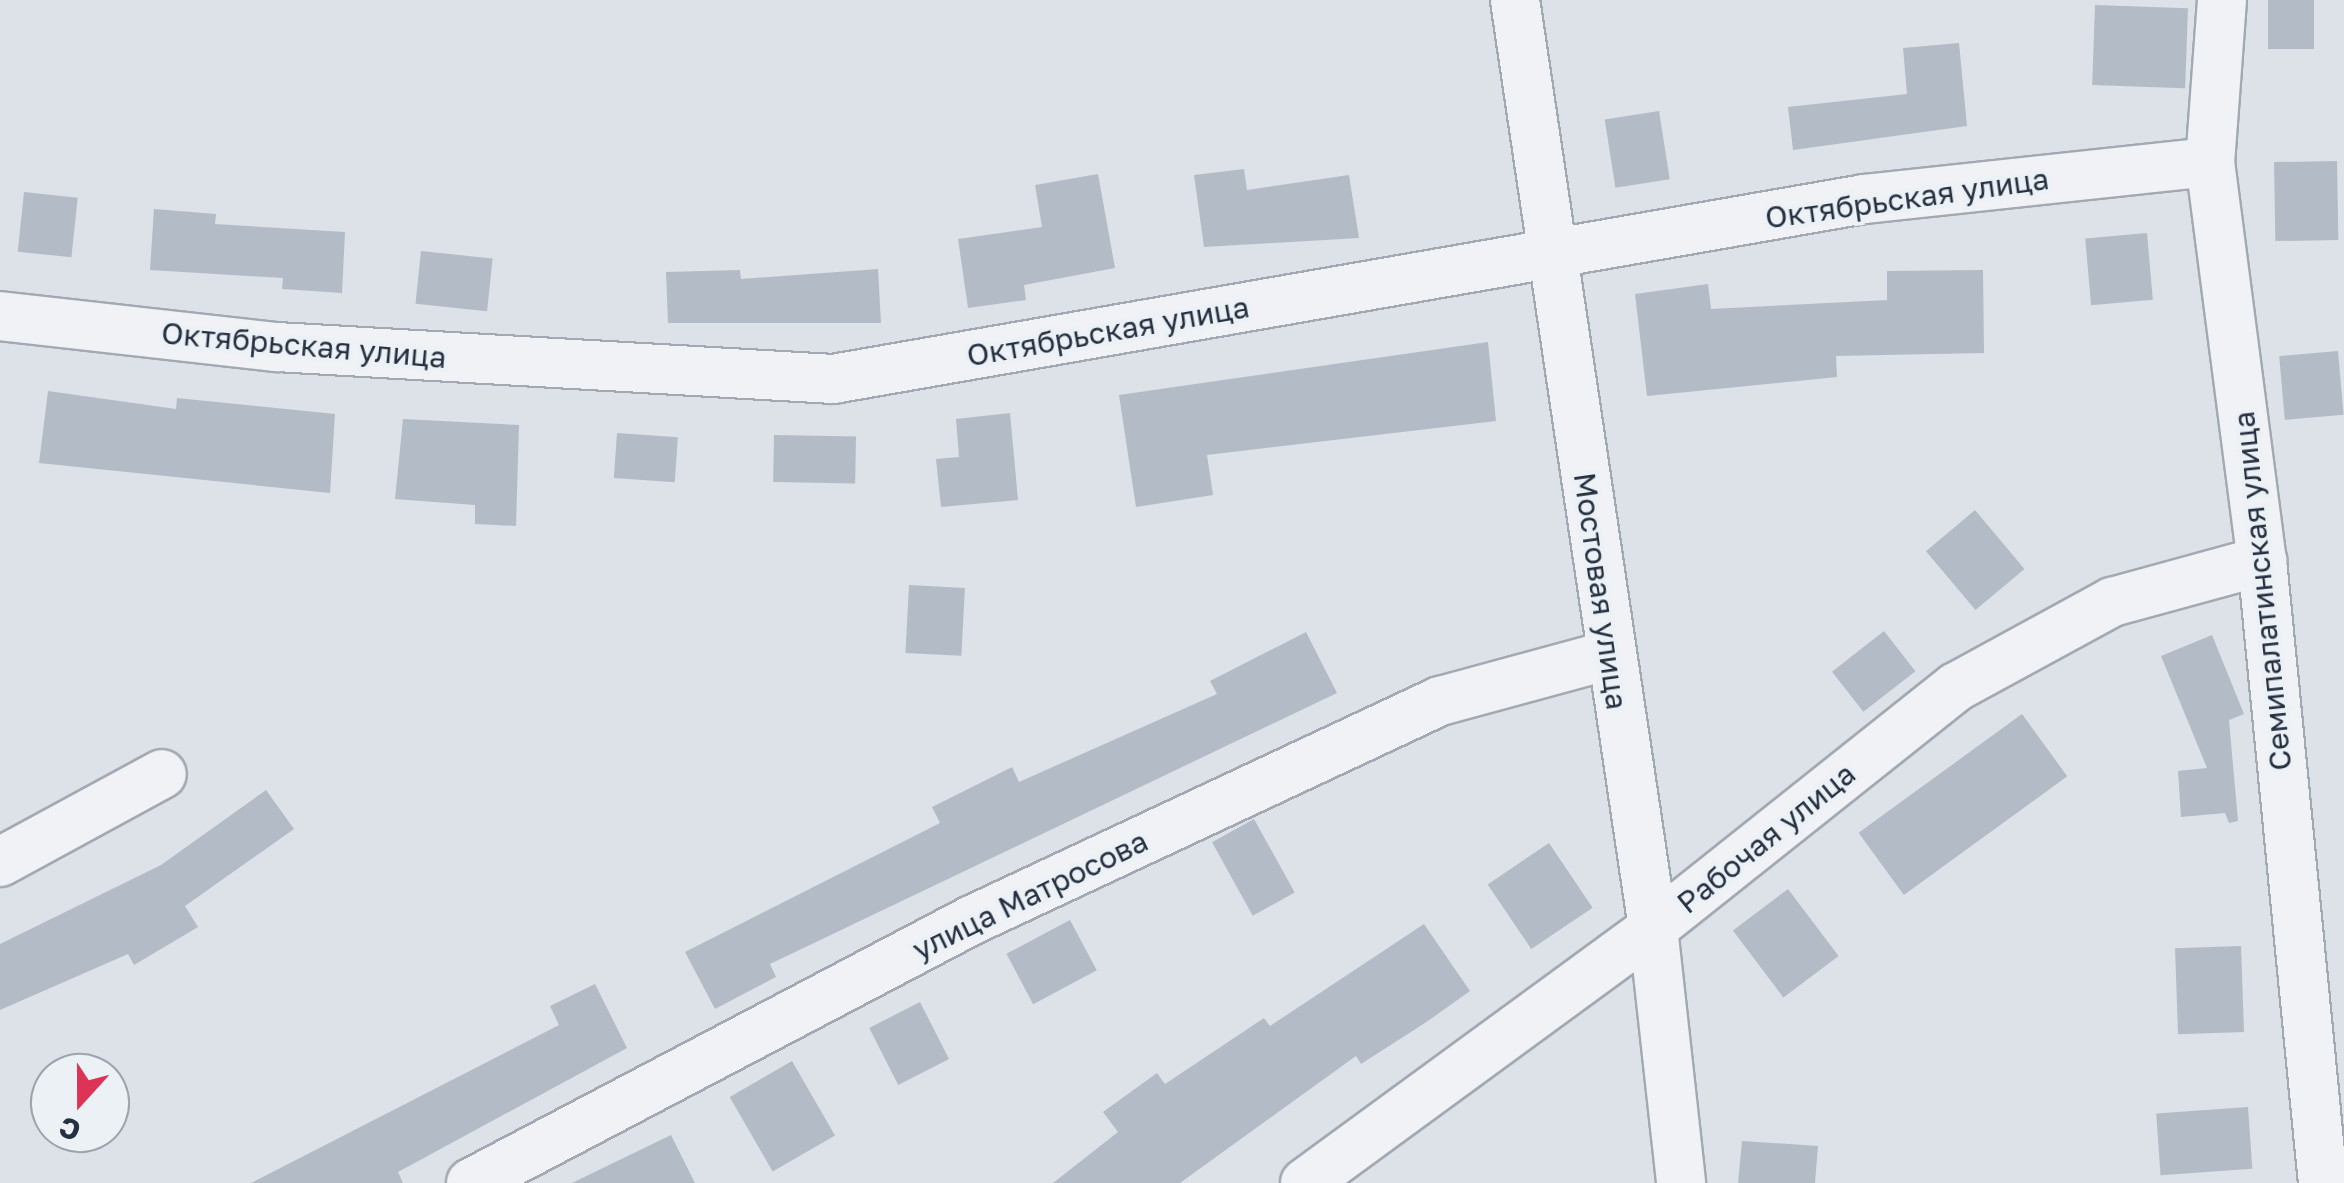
<!DOCTYPE html>
<html>
<head>
<meta charset="utf-8">
<style>
	body { margin:0 }
	#map { position:relative; width:2344px; height:1183px; overflow:hidden; background:#dde2e8; font-family:"Golos Text",sans-serif }
	div>[style] { position:absolute }
	.building>* { inset:0; background:#b3bbc6; transform-origin:0 0 }
	.roads { filter:drop-shadow(2px 0 #a2a9b2) drop-shadow(-2px 0 #a2a9b2) drop-shadow(0 2px #a2a9b2) drop-shadow(0 -2px #a2a9b2) }
	.minor>* { height:48px; margin:-24px; padding:0 24px; transform-origin:24px; border-radius:24px; background:#f0f2f6 }
	span { translate:-50% -50%; white-space:nowrap; text-align:center; line-height:1.15; -webkit-text-stroke:8px #ecf1f6; paint-order:stroke }
	.street-label { font-size:30px; color:#253040 }
	.north { position:absolute; left:30px; top:1053px; width:100px; height:100px; box-sizing:border-box; background:#ecf1f6; border:2px solid #9ca4ad; border-radius:50%; rotate:201deg; font-size:28px; font-weight:700; line-height:40px; text-align:center; color:#253040 }
	.north::after { content:''; display:block; margin:auto; width:35px; height:45px; background:#dc3356; clip-path:polygon(50% 0,100% 100%,50% 72%,0 100%) }
</style>
</head>
<body>
<div id="map">
	<div class="building">
		<div style="left:2268px;top:0;width:46px;height:49px"></div>
		<div style="left:2095px;top:5px;width:93px;height:80px;rotate:2deg"></div>
		<div style="clip-path:polygon(1959px 43px,1967px 126px,1793px 150px,1788px 107px,1907px 94px,1903px 48px)"></div>
		<div style="left:1659px;top:111px;width:69px;height:55px;rotate:81deg"></div>
		<div style="left:2337px;top:161px;width:79px;height:63px;rotate:89deg"></div>
		<div style="clip-path:polygon(1244px 169px,1247px 190px,1349px 175px,1359px 238px,1204px 247px,1194px 175px)"></div>
		<div style="clip-path:polygon(1098px 174px,1115px 268px,1024px 285px,1026px 300px,968px 308px,958px 239px,1042px 227px,1035px 185px)"></div>
		<div style="left:24px;top:192px;width:54px;height:60px;rotate:6deg"></div>
		<div style="clip-path:polygon(154px 209px,216px 214px,215px 224px,345px 232px,342px 293px,282px 289px,283px 278px,150px 270px)"></div>
		<div style="left:2147px;top:233px;width:67px;height:62px;rotate:85deg"></div>
		<div style="left:421px;top:251px;width:72px;height:53px;rotate:6deg"></div>
		<div style="clip-path:polygon(878px 269px,881px 323px,668px 323px,666px 272px,740px 270px,741px 279px)"></div>
		<div style="clip-path:polygon(1983px 270px,1984px 353px,1836px 356px,1837px 377px,1647px 396px,1635px 294px,1708px 284px,1711px 309px,1887px 300px,1887px 271px)"></div>
		<div style="clip-path:polygon(1488px 342px,1496px 421px,1207px 455px,1213px 495px,1136px 507px,1119px 395px)"></div>
		<div style="left:2338px;top:351px;width:64px;height:59px;rotate:85deg"></div>
		<div style="clip-path:polygon(48px 391px,176px 409px,177px 398px,335px 414px,330px 493px,39px 463px)"></div>
		<div style="clip-path:polygon(1010px 413px,1018px 500px,941px 507px,936px 459px,959px 457px,956px 419px)"></div>
		<div style="clip-path:polygon(403px 419px,519px 425px,516px 526px,475px 524px,475px 505px,395px 499px)"></div>
		<div style="left:617px;top:433px;width:61px;height:45px;rotate:4deg"></div>
		<div style="left:774px;top:435px;width:82px;height:47px;rotate:1deg"></div>
		<div style="left:1975px;top:510px;width:77px;height:64px;rotate:50deg"></div>
		<div style="left:909px;top:585px;width:56px;height:68px;rotate:3deg"></div>
		<div style="left:1884px;top:631px;width:51px;height:66px;rotate:52deg"></div>
		<div style="clip-path:polygon(1306px 632px,1337px 693px,770px 964px,776px 977px,715px 1009px,685px 952px,940px 823px,932px 807px,1012px 767px,1019px 782px,1217px 694px,1210px 681px)"></div>
		<div style="clip-path:polygon(2212px 635px,2244px 714px,2229px 720px,2238px 821px,2229px 823px,2225px 813px,2181px 817px,2178px 771px,2207px 768px,2161px 656px)"></div>
		<div style="left:2022px;top:714px;width:77px;height:202px;rotate:54deg"></div>
		<div style="clip-path:polygon(266px 790px,294px 829px,185px 906px,198px 927px,134px 965px,128px 954px,0 1010px,0 944px,161px 865px)"></div>
		<div style="left:1254px;top:819px;width:84px;height:48px;rotate:61deg"></div>
		<div style="left:1549px;top:843px;width:78px;height:74px;rotate:56deg"></div>
		<div style="left:1788px;top:889px;width:84px;height:69px;rotate:53deg"></div>
		<div style="left:1070px;top:920px;width:57px;height:72px;rotate:62deg"></div>
		<div style="clip-path:polygon(1424px 924px,1470px 991px,1428px 1021px,1361px 1064px,1356px 1056px,1180px 1183px,1053px 1183px,1118px 1132px,1103px 1112px,1157px 1073px,1165px 1084px,1264px 1018px,1270px 1026px)"></div>
		<div style="left:2241px;top:946px;width:86px;height:66px;rotate:88deg"></div>
		<div style="clip-path:polygon(595px 984px,627px 1048px,398px 1172px,403px 1183px,251px 1183px,559px 1025px,550px 1006px)"></div>
		<div style="left:920px;top:1002px;width:64px;height:57px;rotate:63deg"></div>
		<div style="left:792px;top:1061px;width:86px;height:72px;rotate:60deg"></div>
		<div style="left:2248px;top:1107px;width:62px;height:92px;rotate:86deg"></div>
		<div style="clip-path:polygon(671px 1135px,695px 1183px,572px 1183px)"></div>
		<div style="clip-path:polygon(1742px 1141px,1818px 1146px,1815px 1183px,1738px 1183px)"></div>
	</div>
	<div class="roads">
		<div class="minor">
			<div style="left:1515px;top:0;width:938px;rotate:81.54deg"></div>
			<div style="left:1653px;top:928px;width:257px;rotate:83.7deg"></div>
			<div style="left:2222px;top:0;width:162px;rotate:94.2deg"></div>
			<div style="left:2210px;top:162px;width:402px;rotate:82.6deg"></div>
			<div style="left:2262px;top:561px;width:625px;rotate:84.4deg"></div>
			<div style="left:0;top:316px;width:279px;rotate:6.4deg"></div>
			<div style="left:277px;top:347px;width:557px;rotate:3.29deg"></div>
			<div style="left:833px;top:379px;width:1047px;rotate:-9.9deg"></div>
			<div style="left:1864px;top:199px;width:348px;rotate:-6.1deg"></div>
			<div style="left:0;top:862px;width:184px;rotate:-28.5deg"></div>
			<div style="left:471px;top:1183px;width:566px;rotate:-27.7deg"></div>
			<div style="left:972px;top:920px;width:517px;rotate:-25.08deg"></div>
			<div style="left:1440px;top:701px;width:175px;rotate:-15.2deg"></div>
			<div style="left:1305px;top:1183px;width:431px;rotate:-36.2deg"></div>
			<div style="left:1653px;top:928px;width:387px;rotate:-38.5deg"></div>
			<div style="left:1956px;top:687px;width:178px;rotate:-28.6deg"></div>
			<div style="left:2112px;top:602px;width:156px;rotate:-15.3deg"></div>
		</div>
	</div>
	<div class="street-label">
		<span style="left:1907px;top:198px;rotate:-8deg">Октябрьская улица</span>
		<span style="left:1108px;top:331px;rotate:-10deg">Октябрьская улица</span>
		<span style="left:304px;top:345px;rotate:5deg">Октябрьская улица</span>
		<span style="left:1601px;top:591px;rotate:82deg">Мостовая улица</span>
		<span style="left:2262px;top:591px;rotate:-96deg">Семипалатинская улица</span>
		<span style="left:1766px;top:838px;rotate:-39deg">Рабочая улица</span>
		<span style="left:1030px;top:895px;rotate:-26deg">улица Матросова</span>
	</div>
	<div class="north">С</div>
</div>
</body>
</html>
